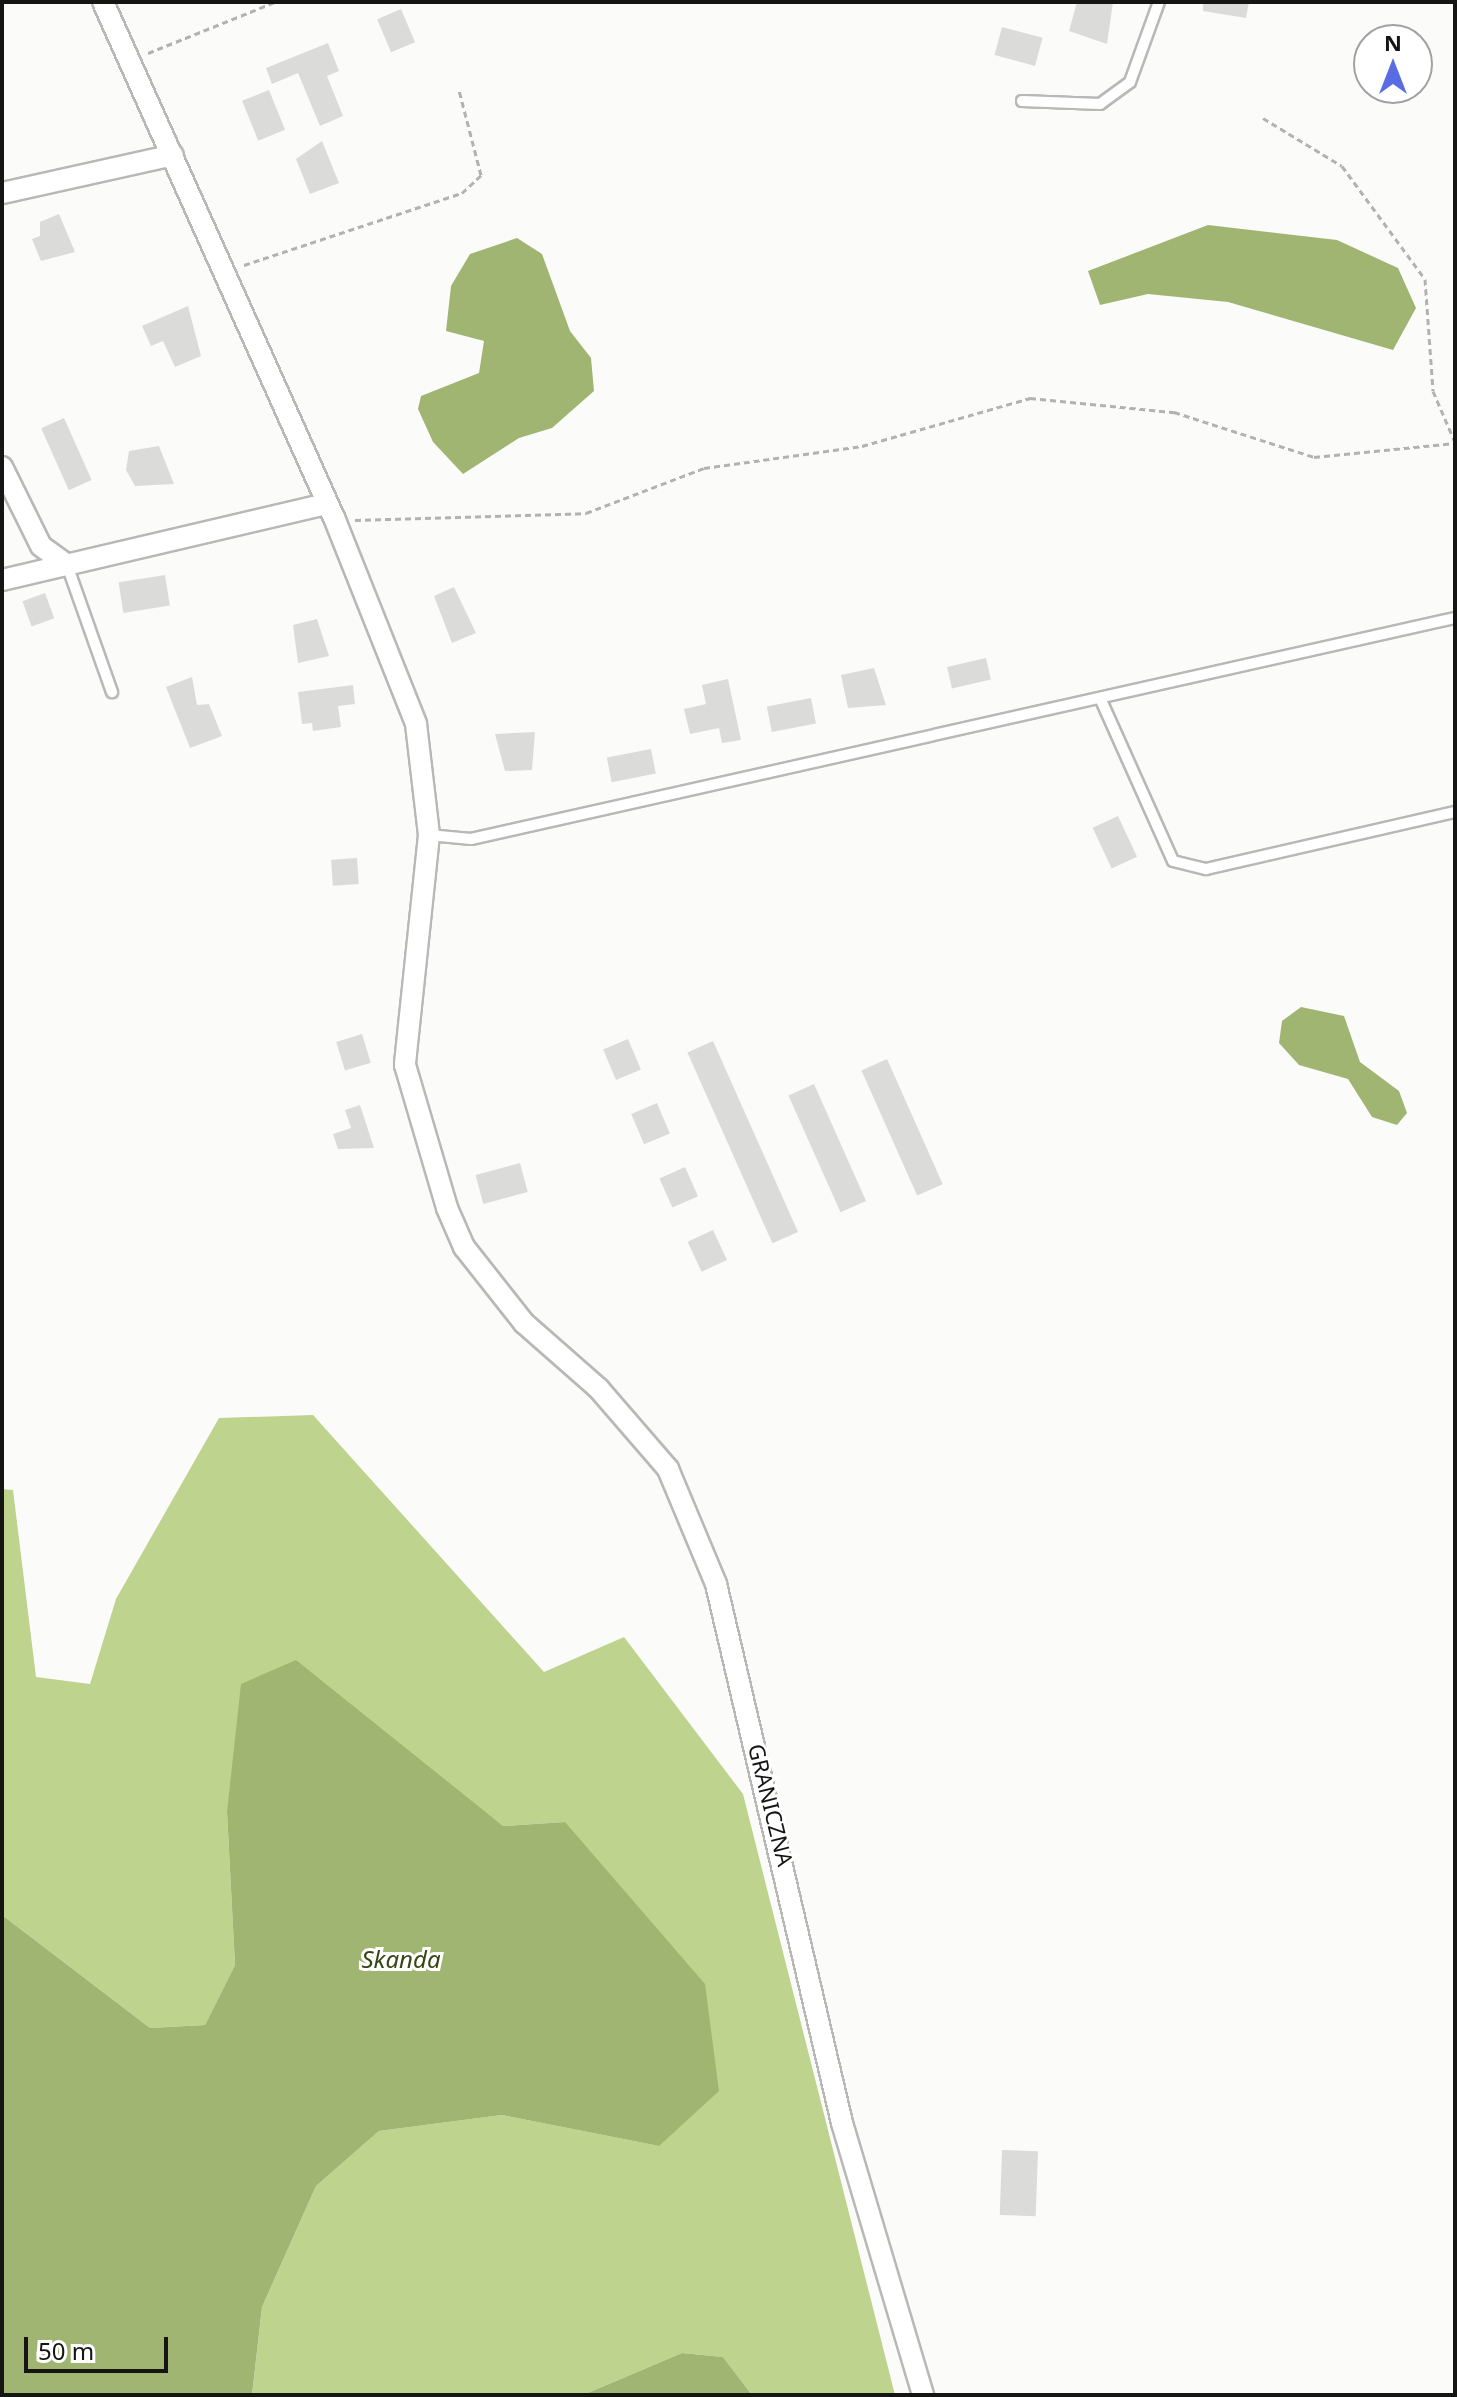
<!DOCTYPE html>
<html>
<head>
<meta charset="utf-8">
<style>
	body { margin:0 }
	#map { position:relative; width:1457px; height:2397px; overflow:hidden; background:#fbfcf9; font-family:"Noto Sans",sans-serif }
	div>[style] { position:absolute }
	.forest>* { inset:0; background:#bdd38e }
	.water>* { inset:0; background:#a0b572 }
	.building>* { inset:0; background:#dbdcd9; transform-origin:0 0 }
	.path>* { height:3px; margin-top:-1.5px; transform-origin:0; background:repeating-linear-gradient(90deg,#b2b3b1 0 6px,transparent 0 10px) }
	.roads { filter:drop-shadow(2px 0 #b7b9b6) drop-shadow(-2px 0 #b7b9b6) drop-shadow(0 2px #b7b9b6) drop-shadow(0 -2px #b7b9b6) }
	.service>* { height:10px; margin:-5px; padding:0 5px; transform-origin:5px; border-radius:5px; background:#fff }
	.minor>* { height:20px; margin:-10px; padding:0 10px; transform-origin:10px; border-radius:10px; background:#fff }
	span { translate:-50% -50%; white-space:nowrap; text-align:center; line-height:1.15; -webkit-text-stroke:6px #fff; paint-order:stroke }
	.street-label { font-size:22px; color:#151514 }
	.water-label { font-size:24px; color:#384614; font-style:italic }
	.frame { position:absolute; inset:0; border:4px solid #151514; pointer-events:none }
	.north { position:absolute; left:1353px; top:24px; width:80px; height:80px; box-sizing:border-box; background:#fff; border:2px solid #a1a1a1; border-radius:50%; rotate:0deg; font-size:22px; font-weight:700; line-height:32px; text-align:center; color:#151514 }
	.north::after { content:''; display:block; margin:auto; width:28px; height:36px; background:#5a6ce3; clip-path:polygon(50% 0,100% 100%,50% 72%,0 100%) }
	.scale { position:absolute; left:24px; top:2337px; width:144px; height:36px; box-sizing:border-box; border:4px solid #151514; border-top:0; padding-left:10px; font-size:24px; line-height:28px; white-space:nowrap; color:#151514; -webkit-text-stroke:6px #fff; paint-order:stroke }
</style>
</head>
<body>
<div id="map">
	<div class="forest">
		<div style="clip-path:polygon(313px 1415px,544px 1672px,624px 1637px,743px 1794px,895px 2395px,752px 2395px,723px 2357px,682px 2353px,583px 2395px,252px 2395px,262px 2307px,316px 2186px,379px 2131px,502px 2115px,659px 2146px,565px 1822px,503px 1826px,417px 1764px,227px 1812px,235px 1965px,205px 2025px,150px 2028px,2px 1915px,2px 1489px,13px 1490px,36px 1677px,90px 1684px,116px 1599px,219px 1418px)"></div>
	</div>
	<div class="water">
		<div style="clip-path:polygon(1208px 225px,1337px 240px,1398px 268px,1416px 308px,1393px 350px,1228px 302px,1148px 294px,1100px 305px,1088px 271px)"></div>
		<div style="clip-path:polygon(517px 238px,542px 254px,570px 331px,591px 358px,594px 391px,552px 428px,519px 438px,463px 474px,433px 442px,418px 409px,421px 396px,479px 373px,484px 341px,446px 331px,451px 286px,470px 254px)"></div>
		<div style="clip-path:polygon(1301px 1007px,1344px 1016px,1360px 1062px,1399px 1091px,1407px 1113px,1397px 1125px,1372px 1117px,1348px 1079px,1299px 1065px,1279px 1043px,1282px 1021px)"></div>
		<div style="clip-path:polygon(296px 1660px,503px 1826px,565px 1822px,705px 1984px,719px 2091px,659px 2146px,502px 2115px,379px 2131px,316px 2186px,262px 2307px,252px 2395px,2px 2395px,2px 1915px,150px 2028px,205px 2025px,235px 1965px,227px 1812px,241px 1684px)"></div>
		<div style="clip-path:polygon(682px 2353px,723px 2357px,752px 2395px,583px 2395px)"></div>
	</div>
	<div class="building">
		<div style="clip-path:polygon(1077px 2px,1113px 2px,1107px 44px,1069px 31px)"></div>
		<div style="clip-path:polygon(1203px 2px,1249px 2px,1246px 18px,1203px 11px)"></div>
		<div style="left:401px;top:9px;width:36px;height:26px;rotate:67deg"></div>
		<div style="left:1002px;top:27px;width:42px;height:29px;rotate:15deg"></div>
		<div style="clip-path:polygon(328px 43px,339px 71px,327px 76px,343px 116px,320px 126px,298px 73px,272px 84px,266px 68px)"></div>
		<div style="left:269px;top:90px;width:43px;height:29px;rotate:68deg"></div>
		<div style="clip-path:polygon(322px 141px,339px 183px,310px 194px,296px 159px)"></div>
		<div style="clip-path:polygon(59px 214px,75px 252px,41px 261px,32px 239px,40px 236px,40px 222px)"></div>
		<div style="clip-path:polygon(188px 306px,201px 356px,175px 367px,163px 341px,151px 346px,142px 326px)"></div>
		<div style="left:64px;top:418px;width:68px;height:25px;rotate:66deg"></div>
		<div style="clip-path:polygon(159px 446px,174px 484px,135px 486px,126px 470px,129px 451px)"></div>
		<div style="left:165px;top:575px;width:31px;height:47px;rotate:81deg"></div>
		<div style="clip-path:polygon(454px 587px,476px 633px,452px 643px,434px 596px)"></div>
		<div style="left:45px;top:593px;width:27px;height:24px;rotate:70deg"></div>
		<div style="clip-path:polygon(317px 619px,329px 656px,298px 663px,293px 625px)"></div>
		<div style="left:986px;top:658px;width:22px;height:40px;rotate:77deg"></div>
		<div style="clip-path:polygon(874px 668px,886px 705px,848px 708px,841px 675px)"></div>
		<div style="clip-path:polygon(192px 677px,197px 705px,209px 704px,222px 736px,190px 748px,166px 687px)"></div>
		<div style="clip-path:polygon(728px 679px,741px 740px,722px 743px,719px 728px,690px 734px,684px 709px,706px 704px,702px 685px)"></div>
		<div style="clip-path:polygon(353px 685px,355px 704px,338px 706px,341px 727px,313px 731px,312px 723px,302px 724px,298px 692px)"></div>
		<div style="left:811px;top:698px;width:26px;height:45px;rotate:79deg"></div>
		<div style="clip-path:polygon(535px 732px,532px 770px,505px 771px,495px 734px)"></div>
		<div style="left:651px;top:749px;width:25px;height:45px;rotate:79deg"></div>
		<div style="left:1118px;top:816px;width:45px;height:28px;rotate:65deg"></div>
		<div style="left:357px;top:858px;width:26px;height:26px;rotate:86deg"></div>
		<div style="left:362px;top:1034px;width:30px;height:27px;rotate:73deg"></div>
		<div style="left:628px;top:1039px;width:33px;height:27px;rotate:67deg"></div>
		<div style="left:713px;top:1041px;width:209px;height:28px;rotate:66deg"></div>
		<div style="left:887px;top:1059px;width:137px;height:28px;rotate:66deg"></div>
		<div style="left:814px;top:1084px;width:128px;height:28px;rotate:66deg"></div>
		<div style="left:657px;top:1103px;width:33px;height:28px;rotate:67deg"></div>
		<div style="clip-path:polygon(360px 1105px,374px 1148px,338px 1149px,333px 1134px,351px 1128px,345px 1110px)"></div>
		<div style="left:520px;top:1163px;width:30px;height:46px;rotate:75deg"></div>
		<div style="left:685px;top:1167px;width:32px;height:28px;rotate:66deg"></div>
		<div style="left:713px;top:1230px;width:33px;height:28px;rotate:65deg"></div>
		<div style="left:1002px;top:2150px;width:36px;height:65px;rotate:2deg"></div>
	</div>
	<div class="path">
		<div style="left:148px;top:53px;width:137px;rotate:-21.9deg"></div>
		<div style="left:1263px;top:118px;width:92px;rotate:31.3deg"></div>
		<div style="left:1342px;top:166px;width:140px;rotate:53.7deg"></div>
		<div style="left:1425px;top:279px;width:112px;rotate:85.9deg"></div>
		<div style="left:1433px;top:391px;width:56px;rotate:66.7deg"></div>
		<div style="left:244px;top:265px;width:230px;rotate:-18.3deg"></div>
		<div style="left:462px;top:193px;width:26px;rotate:-43deg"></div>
		<div style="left:481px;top:175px;width:88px;rotate:-104.5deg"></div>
		<div style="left:355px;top:520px;width:231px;rotate:-1.7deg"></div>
		<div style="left:586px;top:513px;width:126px;rotate:-20.9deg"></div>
		<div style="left:704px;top:468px;width:160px;rotate:-7.9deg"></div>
		<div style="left:862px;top:446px;width:175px;rotate:-15.9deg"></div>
		<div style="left:1030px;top:398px;width:145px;rotate:5.6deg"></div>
		<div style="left:1174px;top:412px;width:147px;rotate:17.8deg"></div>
		<div style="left:1314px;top:457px;width:142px;rotate:-5.7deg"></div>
	</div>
	<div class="roads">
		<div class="service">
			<div style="left:1022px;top:101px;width:78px;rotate:2.2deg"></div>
			<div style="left:1100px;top:104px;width:37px;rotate:-36deg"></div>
			<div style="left:1130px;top:82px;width:85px;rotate:-70.1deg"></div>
			<div style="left:67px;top:565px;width:135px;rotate:70.5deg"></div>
			<div style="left:1101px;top:700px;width:176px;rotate:65.9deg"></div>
			<div style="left:1173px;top:861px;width:34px;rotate:14deg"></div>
			<div style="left:1206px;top:869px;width:255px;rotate:-12.9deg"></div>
			<div style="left:429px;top:835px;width:42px;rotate:5.4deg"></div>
			<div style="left:471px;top:839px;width:1009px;rotate:-12.66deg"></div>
		</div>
		<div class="minor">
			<div style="left:103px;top:2px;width:568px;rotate:65.87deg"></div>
			<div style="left:335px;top:520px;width:219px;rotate:68.3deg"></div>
			<div style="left:416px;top:724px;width:112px;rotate:83.3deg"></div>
			<div style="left:429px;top:835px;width:231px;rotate:96deg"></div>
			<div style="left:405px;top:1065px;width:149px;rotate:73.6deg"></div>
			<div style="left:447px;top:1208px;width:43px;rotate:66.4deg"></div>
			<div style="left:464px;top:1247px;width:97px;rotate:51.7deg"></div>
			<div style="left:524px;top:1323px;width:100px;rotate:41.3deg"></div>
			<div style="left:599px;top:1389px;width:106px;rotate:49.2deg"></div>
			<div style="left:668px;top:1469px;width:125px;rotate:67.3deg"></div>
			<div style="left:716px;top:1584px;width:554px;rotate:76.84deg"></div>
			<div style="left:842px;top:2123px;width:284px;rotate:73.4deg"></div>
			<div style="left:2px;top:193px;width:175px;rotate:-12.5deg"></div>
			<div style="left:2px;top:467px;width:88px;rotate:63.7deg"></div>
			<div style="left:41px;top:546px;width:32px;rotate:36deg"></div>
			<div style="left:2px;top:580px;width:334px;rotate:-13.2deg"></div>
		</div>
	</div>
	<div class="street-label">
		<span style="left:771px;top:1805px;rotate:76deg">GRANICZNA</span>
	</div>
	<div class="water-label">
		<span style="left:401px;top:1959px">Skanda</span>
	</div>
	<div class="frame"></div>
	<div class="north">N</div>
	<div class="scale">50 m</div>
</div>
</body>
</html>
